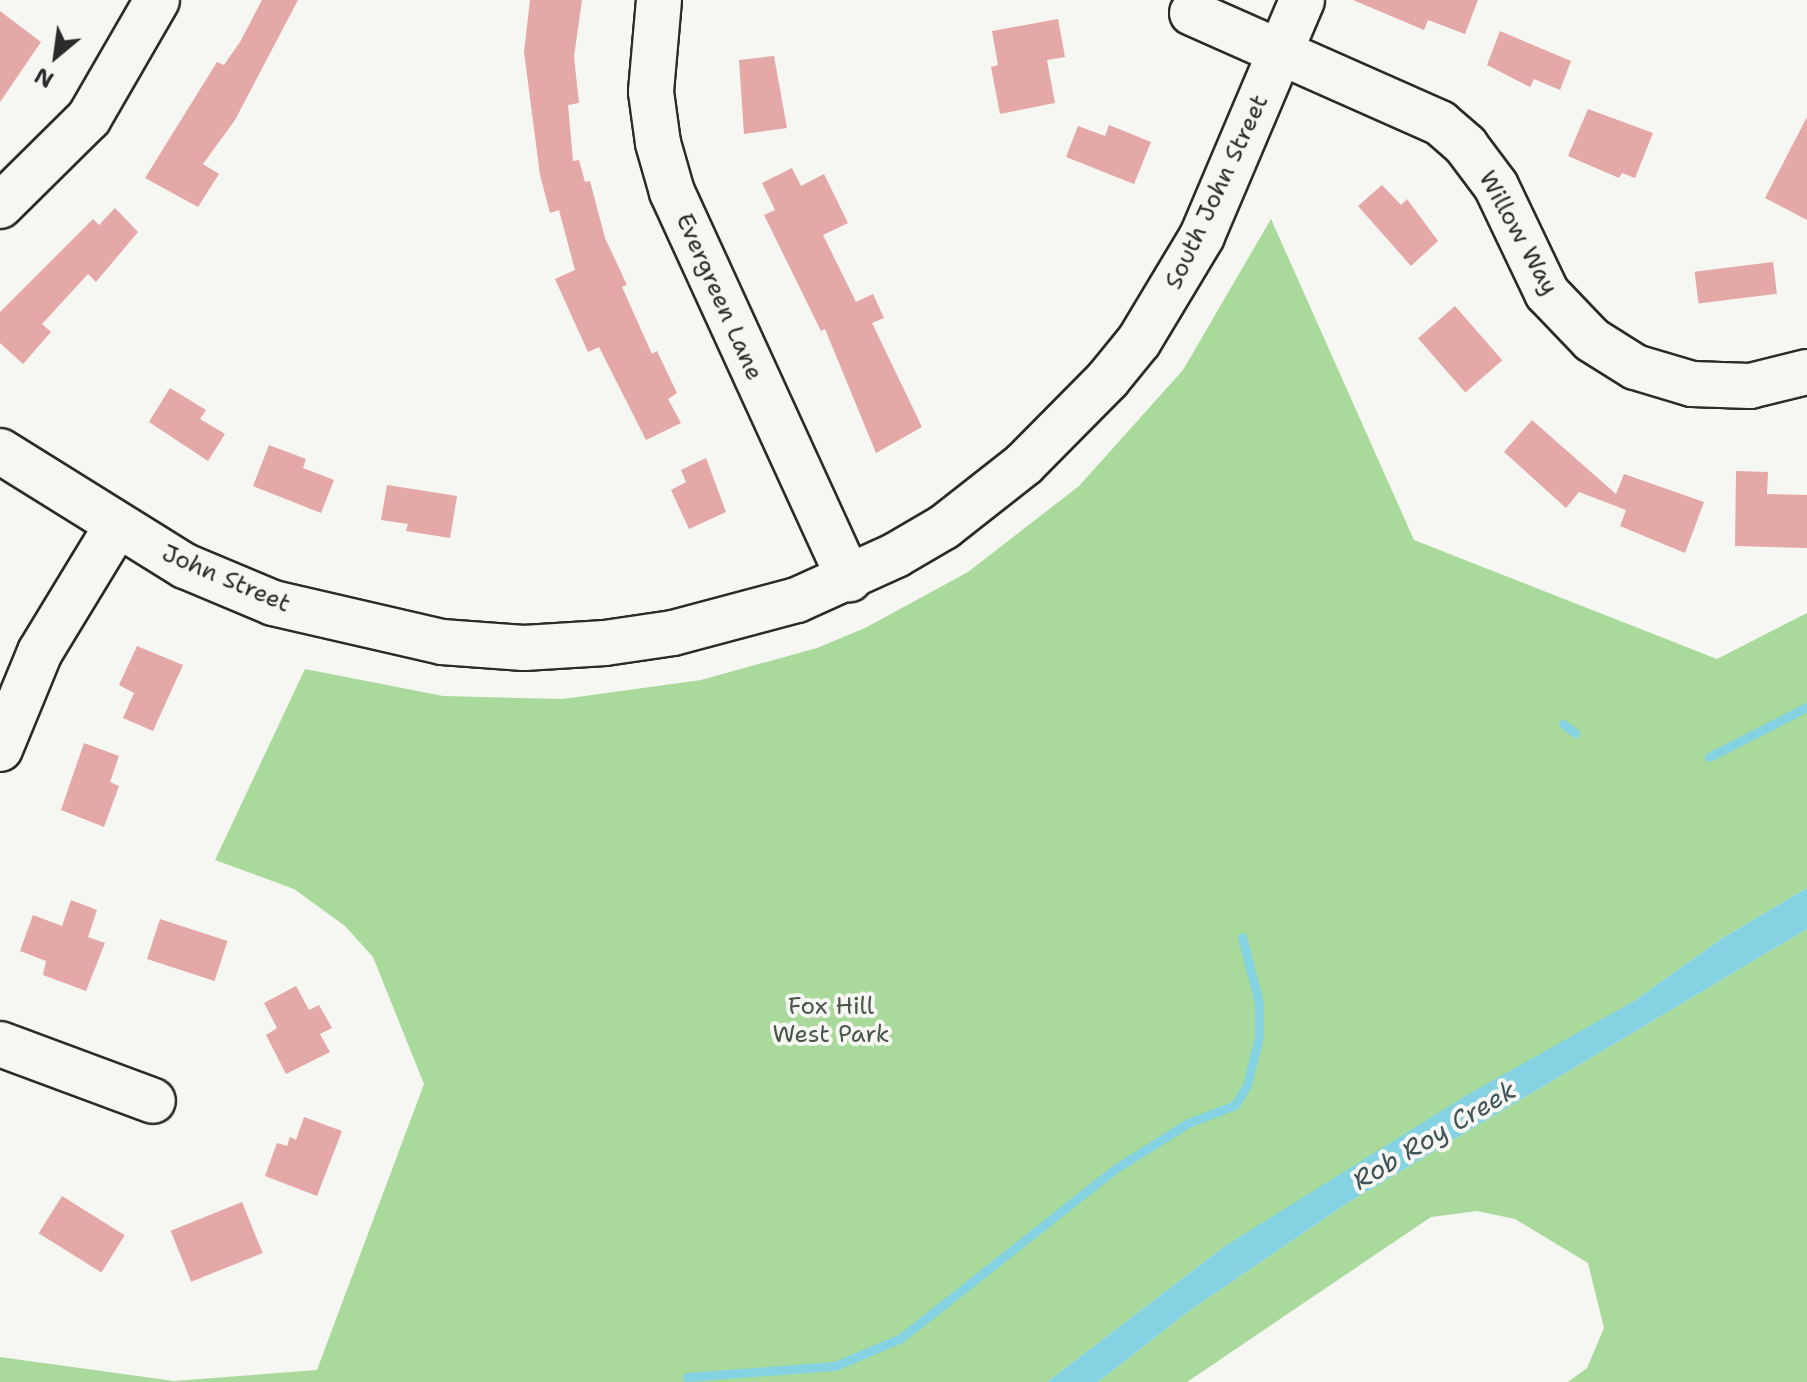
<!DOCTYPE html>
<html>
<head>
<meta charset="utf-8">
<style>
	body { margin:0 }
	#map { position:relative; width:1807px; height:1382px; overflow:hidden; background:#f6f6f2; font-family:"Shantell Sans",sans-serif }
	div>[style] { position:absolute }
	.green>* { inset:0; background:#a9da9b }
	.water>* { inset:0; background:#84d2e2 }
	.stream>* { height:9px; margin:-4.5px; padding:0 4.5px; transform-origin:4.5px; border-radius:4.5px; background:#84d2e2 }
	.building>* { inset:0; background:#e4a9a7; transform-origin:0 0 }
	.roads { filter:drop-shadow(2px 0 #2b2b2b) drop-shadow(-2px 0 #2b2b2b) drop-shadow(0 2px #2b2b2b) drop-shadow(0 -2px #2b2b2b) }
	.minor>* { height:44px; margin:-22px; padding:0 22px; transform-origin:22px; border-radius:22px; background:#f6f6f2 }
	span { translate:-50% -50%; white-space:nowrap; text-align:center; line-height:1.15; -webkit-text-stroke:8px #f6f6f2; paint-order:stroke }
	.street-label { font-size:24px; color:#2b2b2b }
	.park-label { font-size:24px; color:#4a5747 }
	.water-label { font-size:26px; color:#415559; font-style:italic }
	.north { position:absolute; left:16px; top:16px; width:80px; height:80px; -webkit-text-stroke:6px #f6f6f2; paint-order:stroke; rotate:209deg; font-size:22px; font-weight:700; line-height:32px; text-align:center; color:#2b2b2b }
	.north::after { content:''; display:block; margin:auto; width:28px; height:36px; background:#2b2b2b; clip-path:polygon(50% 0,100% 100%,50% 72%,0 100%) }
</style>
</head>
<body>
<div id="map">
	<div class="green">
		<div style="clip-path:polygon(1271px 219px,1414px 540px,1717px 659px,1807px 613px,1807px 888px,1721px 939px,1634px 1001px,1225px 1246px,1047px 1382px,0 1382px,0 1357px,174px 1381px,317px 1370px,424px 1084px,373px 957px,345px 926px,294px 889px,215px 860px,305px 669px,443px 696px,563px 699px,701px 680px,817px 648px,865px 628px,968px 572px,1079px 486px,1183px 370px)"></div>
		<div style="clip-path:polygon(1807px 929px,1807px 1382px,1568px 1382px,1587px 1368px,1604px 1328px,1588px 1263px,1515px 1219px,1477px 1211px,1431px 1217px,1187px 1382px,1098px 1382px,1189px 1311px,1346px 1204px)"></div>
	</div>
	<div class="water">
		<div style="clip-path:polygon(1807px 888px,1807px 929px,1346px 1204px,1189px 1311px,1098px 1382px,1047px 1382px,1225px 1246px,1467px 1095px,1634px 1001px,1721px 939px)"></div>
	</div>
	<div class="stream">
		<div style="left:1563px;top:724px;width:15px;rotate:37deg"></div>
		<div style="left:1709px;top:757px;width:110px;rotate:-27deg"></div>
		<div style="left:687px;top:1377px;width:148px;rotate:-4.3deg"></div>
		<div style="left:835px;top:1366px;width:72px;rotate:-23deg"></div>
		<div style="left:901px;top:1338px;width:273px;rotate:-38.3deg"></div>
		<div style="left:1115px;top:1169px;width:86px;rotate:-32.2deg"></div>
		<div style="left:1188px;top:1123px;width:50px;rotate:-21deg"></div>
		<div style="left:1235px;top:1105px;width:23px;rotate:-59deg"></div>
		<div style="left:1247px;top:1085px;width:49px;rotate:-76deg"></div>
		<div style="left:1259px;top:1037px;width:34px;rotate:-90deg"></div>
		<div style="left:1259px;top:1003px;width:68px;rotate:-104.4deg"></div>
	</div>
	<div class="building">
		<div style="clip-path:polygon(262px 0,298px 0,235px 120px,203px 164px,219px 174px,198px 207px,145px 178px,217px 62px,224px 65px,240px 42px)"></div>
		<div style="clip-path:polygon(530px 0,582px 0,574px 57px,579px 103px,568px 105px,573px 161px,579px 160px,585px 182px,590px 181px,605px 238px,627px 285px,622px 287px,652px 354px,657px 351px,677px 393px,668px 399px,681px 423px,646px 440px,599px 347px,588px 352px,555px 279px,575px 270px,559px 210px,550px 213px,540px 175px,524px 52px)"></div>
		<div style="clip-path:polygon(1353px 0,1478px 0,1465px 34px,1428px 20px,1424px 30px)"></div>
		<div style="clip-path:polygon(0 11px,41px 42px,0 102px)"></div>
		<div style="clip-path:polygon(1058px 19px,1065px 57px,1047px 60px,1055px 103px,1000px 114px,991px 67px,998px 65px,992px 31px)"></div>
		<div style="clip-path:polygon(1500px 31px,1571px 61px,1560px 90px,1534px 79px,1530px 87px,1487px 65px)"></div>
		<div style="clip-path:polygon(774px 56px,787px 128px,744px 134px,739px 60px)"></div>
		<div style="clip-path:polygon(1588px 109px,1653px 133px,1635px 178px,1622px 173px,1619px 178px,1568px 156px)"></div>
		<div style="clip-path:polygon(1807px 117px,1807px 220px,1765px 198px)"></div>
		<div style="clip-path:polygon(1109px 125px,1151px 142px,1134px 184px,1066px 157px,1078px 126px,1105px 136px)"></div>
		<div style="clip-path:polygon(792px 168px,801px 186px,824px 174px,848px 223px,823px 235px,856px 302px,873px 294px,884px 318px,872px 323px,922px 427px,876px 453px,825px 329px,821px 331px,764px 215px,775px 210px,762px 183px)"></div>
		<div style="clip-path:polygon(1382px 185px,1401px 205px,1407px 199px,1438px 241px,1411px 266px,1358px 206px)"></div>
		<div style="clip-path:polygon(115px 208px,138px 232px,96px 282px,88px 274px,42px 324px,51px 332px,23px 364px,0 343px,0 312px,93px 219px,99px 225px)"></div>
		<div style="left:1773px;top:262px;width:32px;height:79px;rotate:83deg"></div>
		<div style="left:1455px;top:306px;width:72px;height:49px;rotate:49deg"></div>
		<div style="clip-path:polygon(170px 388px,206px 410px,200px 419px,225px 434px,208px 461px,149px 422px)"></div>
		<div style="clip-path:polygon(1532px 420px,1616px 494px,1624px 474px,1704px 502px,1685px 553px,1620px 526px,1626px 510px,1579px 492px,1566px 508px,1504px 452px)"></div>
		<div style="clip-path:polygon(269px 445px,306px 459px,303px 468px,334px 480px,321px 513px,253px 486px)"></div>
		<div style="clip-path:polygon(706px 458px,726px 512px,689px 529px,671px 490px,686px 482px,681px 470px)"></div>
		<div style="clip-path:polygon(1736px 471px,1768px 472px,1767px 494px,1807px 495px,1807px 548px,1735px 546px)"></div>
		<div style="clip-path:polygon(387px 485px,457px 496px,450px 538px,406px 531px,408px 524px,381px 520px)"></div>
		<div style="clip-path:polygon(137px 646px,183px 665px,153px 731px,123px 718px,134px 693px,119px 685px)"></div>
		<div style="clip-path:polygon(84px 743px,119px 756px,110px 782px,119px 786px,104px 827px,61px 810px)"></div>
		<div style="clip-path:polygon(71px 900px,97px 910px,88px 937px,105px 943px,86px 991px,43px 975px,46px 961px,20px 951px,33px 915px,62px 926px)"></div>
		<div style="left:160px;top:919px;width:71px;height:42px;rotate:18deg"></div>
		<div style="clip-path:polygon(296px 986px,309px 1010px,319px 1005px,332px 1028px,320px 1034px,330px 1052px,286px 1074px,266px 1035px,277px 1028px,264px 1003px)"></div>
		<div style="clip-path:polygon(304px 1117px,342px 1131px,317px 1196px,265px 1176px,277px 1143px,287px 1146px,290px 1137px,296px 1140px)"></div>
		<div style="left:62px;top:1196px;width:74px;height:44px;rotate:32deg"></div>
		<div style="left:242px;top:1202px;width:55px;height:77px;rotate:68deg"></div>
	</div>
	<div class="roads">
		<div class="minor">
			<div style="left:659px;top:0;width:92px;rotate:95deg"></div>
			<div style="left:651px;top:92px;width:51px;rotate:82.2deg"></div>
			<div style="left:658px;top:143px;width:51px;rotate:74.1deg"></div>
			<div style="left:672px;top:192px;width:426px;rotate:65.4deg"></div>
			<div style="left:1192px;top:13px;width:271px;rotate:23.9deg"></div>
			<div style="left:1440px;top:123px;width:35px;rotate:41deg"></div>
			<div style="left:1466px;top:146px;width:50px;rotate:53.1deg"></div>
			<div style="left:1496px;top:186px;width:119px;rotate:64.5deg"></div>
			<div style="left:1547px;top:293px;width:65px;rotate:46.2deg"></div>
			<div style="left:1592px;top:340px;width:51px;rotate:32.1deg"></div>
			<div style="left:1635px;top:367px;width:59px;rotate:16.6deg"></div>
			<div style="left:1692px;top:384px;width:58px;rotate:2deg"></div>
			<div style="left:1750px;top:386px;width:59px;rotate:-13.8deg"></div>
			<div style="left:0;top:206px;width:125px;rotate:-44.7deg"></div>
			<div style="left:89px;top:118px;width:136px;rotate:-60deg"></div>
			<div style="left:0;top:451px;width:218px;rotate:31.9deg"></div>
			<div style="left:185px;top:566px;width:95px;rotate:22.8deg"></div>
			<div style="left:273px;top:603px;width:173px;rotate:13deg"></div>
			<div style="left:442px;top:642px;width:82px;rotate:4.2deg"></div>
			<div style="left:524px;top:648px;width:81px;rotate:-3.5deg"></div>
			<div style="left:605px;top:643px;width:69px;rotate:-8.4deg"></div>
			<div style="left:673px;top:633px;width:128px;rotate:-14.9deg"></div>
			<div style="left:797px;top:600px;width:109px;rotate:-24.4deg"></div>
			<div style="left:896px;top:555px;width:56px;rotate:-30.3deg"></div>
			<div style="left:944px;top:527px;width:102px;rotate:-38.2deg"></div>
			<div style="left:1024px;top:464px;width:120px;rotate:-45.3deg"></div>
			<div style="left:1108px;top:379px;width:49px;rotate:-50.8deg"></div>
			<div style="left:1139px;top:341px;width:122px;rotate:-59deg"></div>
			<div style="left:1202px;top:236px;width:256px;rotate:-67deg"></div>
			<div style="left:0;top:749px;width:105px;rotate:-67.6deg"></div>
			<div style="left:40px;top:652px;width:146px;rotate:-58.7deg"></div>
			<div style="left:0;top:1044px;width:163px;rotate:20.4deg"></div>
		</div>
	</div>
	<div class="street-label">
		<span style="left:1217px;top:192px;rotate:-65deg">South John Street</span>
		<span style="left:1518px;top:233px;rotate:61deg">Willow Way</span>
		<span style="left:719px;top:297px;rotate:66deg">Evergreen Lane</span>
		<span style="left:226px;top:579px;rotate:23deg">John Street</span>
	</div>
	<div class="park-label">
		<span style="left:831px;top:1021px">Fox Hill<br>West Park</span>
	</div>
	<div class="water-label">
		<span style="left:1434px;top:1135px;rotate:-31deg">Rob Roy Creek</span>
	</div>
	<div class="north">N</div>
</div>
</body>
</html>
